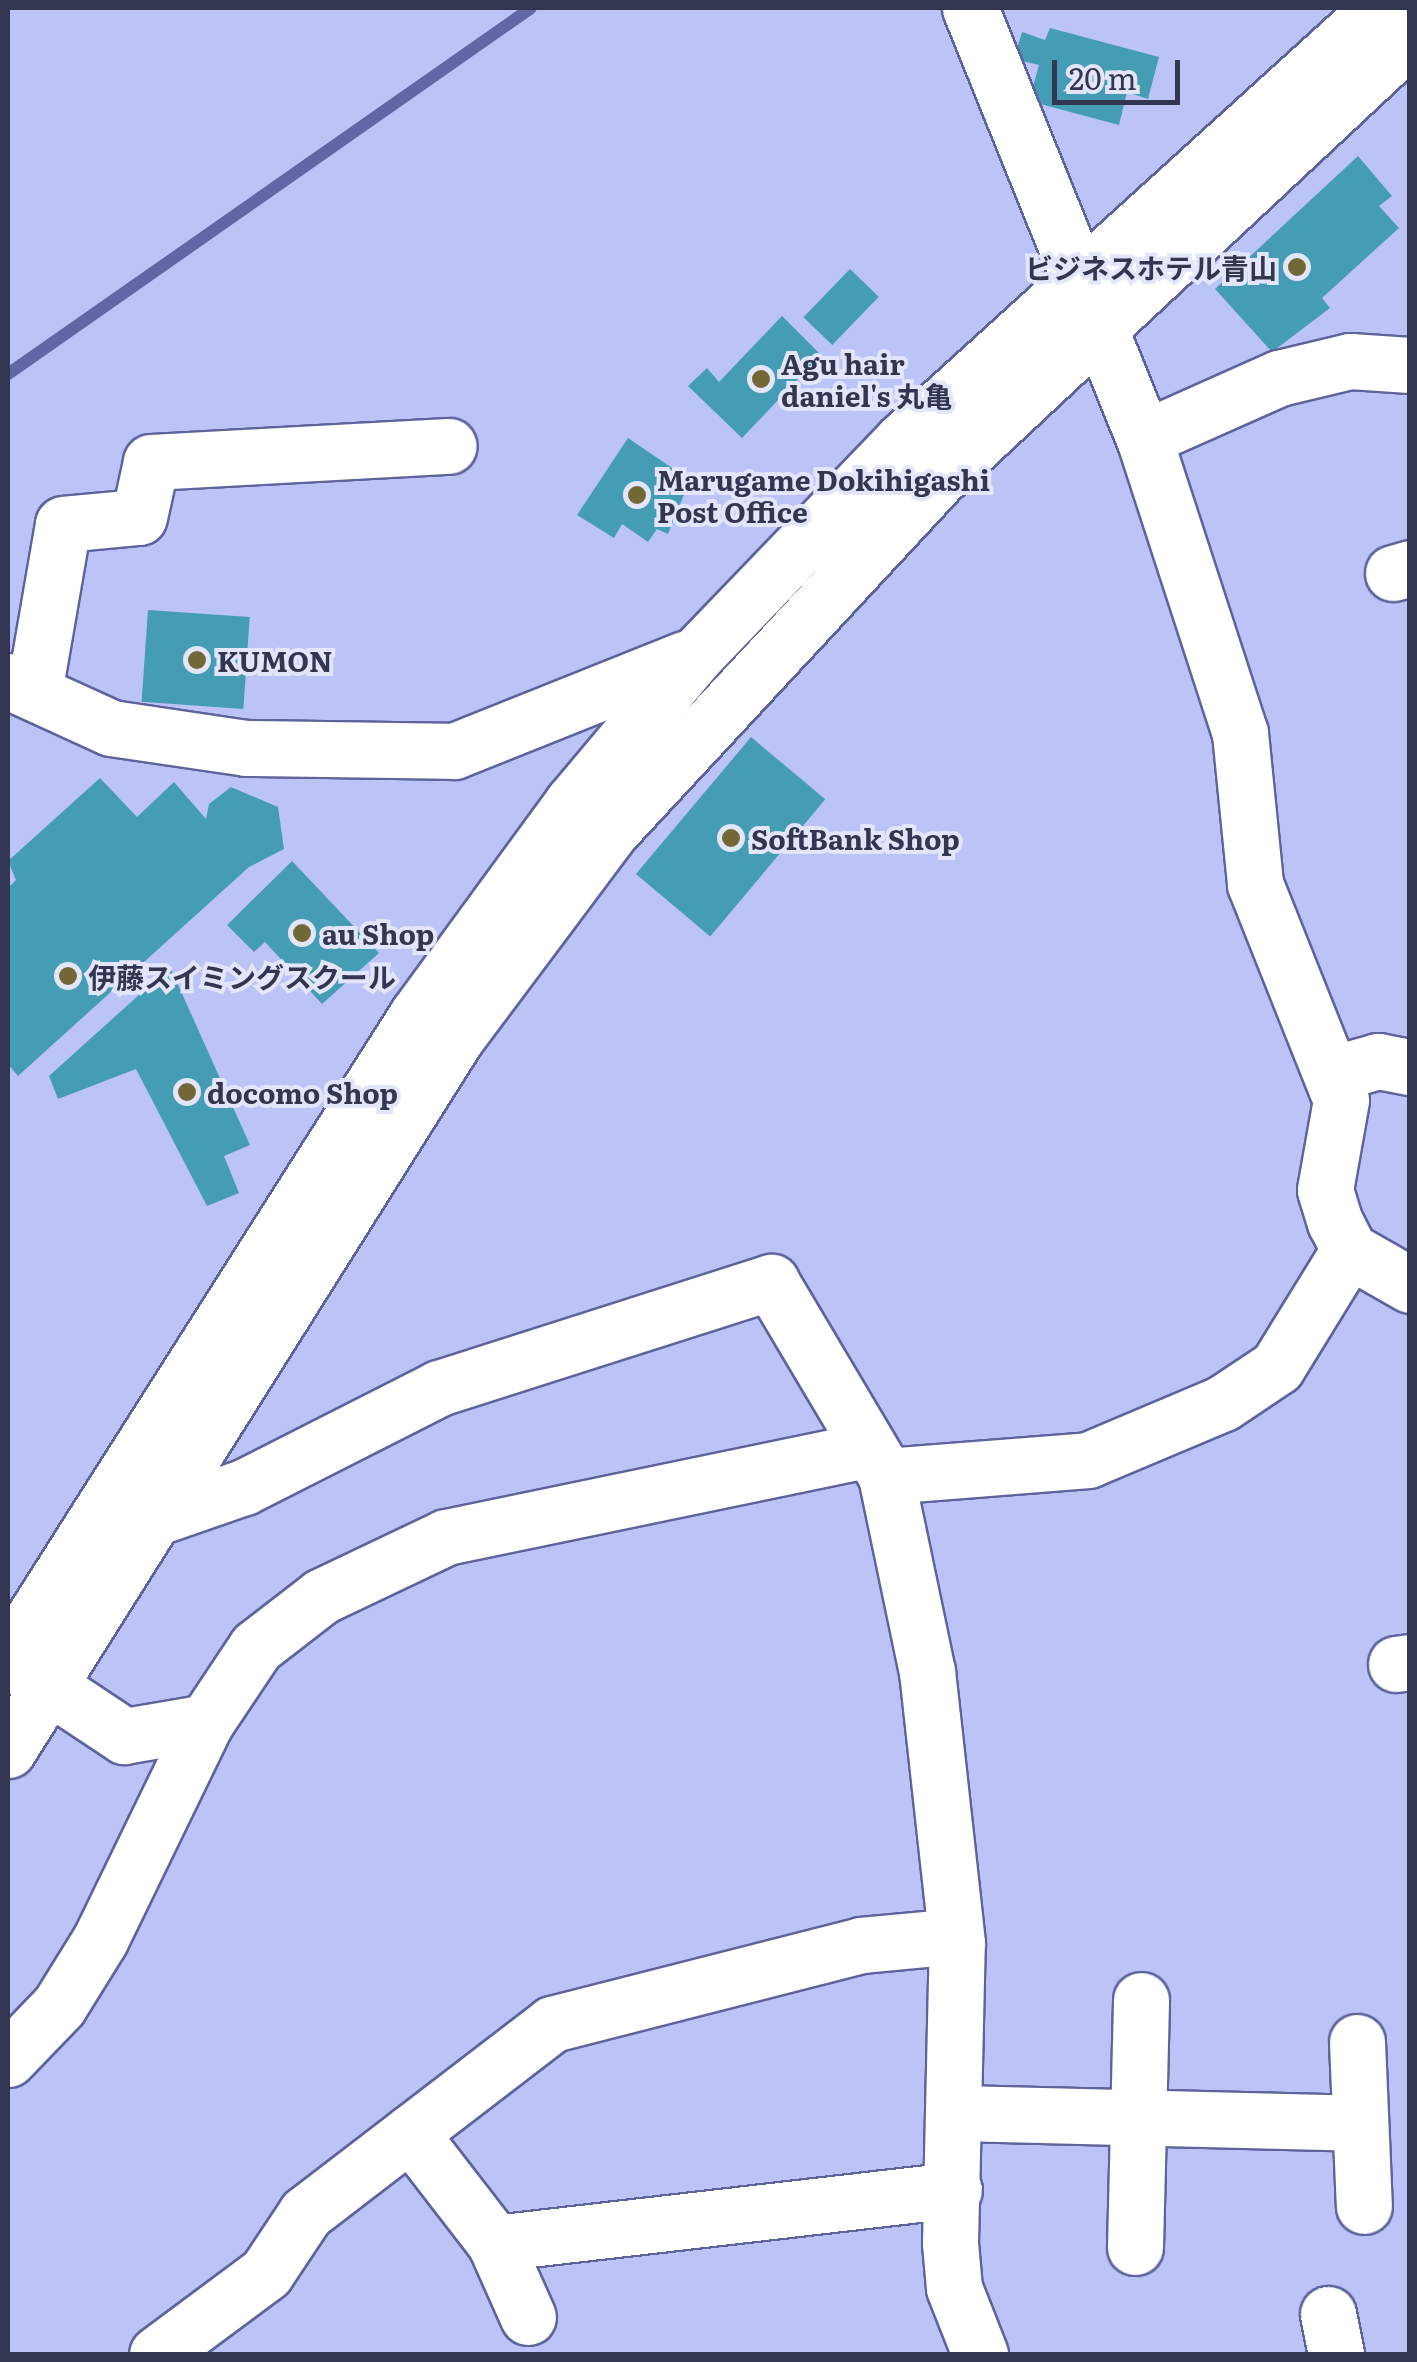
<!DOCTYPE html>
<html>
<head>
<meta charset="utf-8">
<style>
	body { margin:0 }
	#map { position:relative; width:1417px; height:2362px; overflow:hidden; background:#bcc3f6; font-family:Literata,"Noto Sans JP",serif }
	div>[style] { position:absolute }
	.stream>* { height:12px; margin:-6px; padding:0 6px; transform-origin:6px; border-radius:6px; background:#6166a5 }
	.building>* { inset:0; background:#459db5; transform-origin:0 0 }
	.roads { filter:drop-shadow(2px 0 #5e639c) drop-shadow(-2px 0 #5e639c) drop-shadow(0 2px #5e639c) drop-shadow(0 -2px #5e639c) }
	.minor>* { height:55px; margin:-27.5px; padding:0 27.5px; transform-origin:27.5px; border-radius:27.5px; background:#fff }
	.dots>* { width:28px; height:28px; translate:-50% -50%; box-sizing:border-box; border:5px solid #e3e6fa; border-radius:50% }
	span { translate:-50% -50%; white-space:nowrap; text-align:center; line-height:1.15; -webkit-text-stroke:8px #e3e6fa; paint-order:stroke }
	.poi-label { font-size:28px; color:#333650; font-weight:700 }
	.right { translate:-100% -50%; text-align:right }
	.left { translate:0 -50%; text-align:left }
	.frame { position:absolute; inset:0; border:10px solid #333650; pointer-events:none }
	.scale { position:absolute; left:1052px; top:60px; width:128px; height:45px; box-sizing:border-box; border:5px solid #333650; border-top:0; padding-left:12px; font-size:30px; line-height:35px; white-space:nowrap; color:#333650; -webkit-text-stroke:8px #e3e6fa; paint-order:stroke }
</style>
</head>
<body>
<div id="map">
	<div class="stream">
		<div style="left:8px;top:374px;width:638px;rotate:-34.98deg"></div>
	</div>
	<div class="building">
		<div style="clip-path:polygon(1050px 28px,1159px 57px,1148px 99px,1127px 92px,1119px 125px,1029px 101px,1039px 65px,1014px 59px,1022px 32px,1045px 40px)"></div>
		<div style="clip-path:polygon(1358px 156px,1392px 196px,1379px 206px,1399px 228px,1322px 298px,1330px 308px,1272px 352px,1215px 289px)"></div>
		<div style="left:850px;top:269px;width:40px;height:67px;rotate:44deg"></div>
		<div style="clip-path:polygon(782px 316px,821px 355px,742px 438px,688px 386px,707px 368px,719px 382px)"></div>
		<div style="clip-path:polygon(628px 438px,690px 480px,668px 534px,657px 529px,648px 542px,622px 524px,614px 538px,577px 515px)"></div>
		<div style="left:148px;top:610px;width:102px;height:92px;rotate:4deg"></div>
		<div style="left:751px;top:737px;width:97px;height:179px;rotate:40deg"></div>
		<div style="clip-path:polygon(100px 778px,137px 817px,174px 782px,206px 819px,209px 804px,231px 787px,278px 807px,284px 849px,249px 867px,18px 1076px,8px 1064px,8px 888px,16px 880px,8px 861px)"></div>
		<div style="clip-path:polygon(292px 861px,379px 953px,322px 1004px,265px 942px,254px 952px,227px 925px)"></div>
		<div style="clip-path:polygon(170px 967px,250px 1145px,224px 1156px,239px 1193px,207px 1206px,136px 1069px,58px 1099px,49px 1076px)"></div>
	</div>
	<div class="roads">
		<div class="minor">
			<div style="left:970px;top:8px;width:464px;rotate:68deg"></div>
			<div style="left:1144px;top:438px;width:310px;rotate:72deg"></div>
			<div style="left:1240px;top:733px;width:152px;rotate:84.3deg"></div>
			<div style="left:1255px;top:884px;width:232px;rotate:68.3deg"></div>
			<div style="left:1341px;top:1100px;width:91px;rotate:100.1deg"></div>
			<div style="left:1325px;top:1190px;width:34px;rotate:73deg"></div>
			<div style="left:1335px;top:1222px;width:31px;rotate:63deg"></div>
			<div style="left:1349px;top:1250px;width:70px;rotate:29.8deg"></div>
			<div style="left:1144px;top:438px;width:148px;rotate:-24deg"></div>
			<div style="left:1279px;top:378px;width:73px;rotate:-13.5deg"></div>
			<div style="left:1350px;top:361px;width:60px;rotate:3.8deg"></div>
			<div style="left:1393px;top:573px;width:18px;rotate:-16deg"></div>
			<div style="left:8px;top:681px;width:113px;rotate:24.5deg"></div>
			<div style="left:111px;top:728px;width:136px;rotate:8.4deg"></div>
			<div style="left:246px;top:748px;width:208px;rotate:0.8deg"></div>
			<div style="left:454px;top:751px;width:248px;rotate:-21.8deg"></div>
			<div style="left:34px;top:692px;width:170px;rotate:-80.2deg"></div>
			<div style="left:63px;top:524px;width:76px;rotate:-5.3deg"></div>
			<div style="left:139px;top:517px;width:56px;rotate:-77.7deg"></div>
			<div style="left:151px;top:462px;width:298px;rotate:-3.1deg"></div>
			<div style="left:1332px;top:1074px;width:48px;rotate:-15.8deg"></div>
			<div style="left:1378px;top:1061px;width:33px;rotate:11deg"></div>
			<div style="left:137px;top:1524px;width:113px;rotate:-19.1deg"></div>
			<div style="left:244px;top:1487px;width:219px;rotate:-26.9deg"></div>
			<div style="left:439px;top:1388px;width:349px;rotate:-17.7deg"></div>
			<div style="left:771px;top:1282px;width:226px;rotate:59.3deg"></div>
			<div style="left:8px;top:1658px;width:762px;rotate:-57.54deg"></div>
			<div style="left:417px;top:1015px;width:263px;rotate:-53.8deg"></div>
			<div style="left:572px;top:803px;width:194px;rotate:-50deg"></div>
			<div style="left:697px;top:654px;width:297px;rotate:-46.1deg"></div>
			<div style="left:903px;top:440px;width:643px;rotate:-42.23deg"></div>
			<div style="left:1396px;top:1664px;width:14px;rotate:-8deg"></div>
			<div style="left:206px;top:1722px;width:90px;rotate:-56.3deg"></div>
			<div style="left:256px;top:1647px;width:83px;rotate:-37.7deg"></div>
			<div style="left:322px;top:1596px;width:137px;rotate:-25.4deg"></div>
			<div style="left:446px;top:1537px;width:428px;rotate:-11.7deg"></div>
			<div style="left:8px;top:1750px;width:841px;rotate:-57.82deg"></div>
			<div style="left:456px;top:1038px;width:257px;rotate:-53.2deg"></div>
			<div style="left:610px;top:832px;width:483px;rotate:-47.1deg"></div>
			<div style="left:939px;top:478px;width:645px;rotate:-43.05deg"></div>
			<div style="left:1357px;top:2042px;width:164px;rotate:87.6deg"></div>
			<div style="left:8px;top:2059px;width:74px;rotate:-46.1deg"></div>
			<div style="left:59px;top:2006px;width:78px;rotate:-58.2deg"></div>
			<div style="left:100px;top:1940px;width:242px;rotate:-64.1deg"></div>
			<div style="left:206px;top:1722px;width:83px;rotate:170.3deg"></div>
			<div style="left:124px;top:1736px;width:128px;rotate:-146.4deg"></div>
			<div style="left:955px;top:2113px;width:405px;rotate:1.4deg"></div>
			<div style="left:410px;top:2133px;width:139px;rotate:52.3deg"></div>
			<div style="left:495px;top:2243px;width:81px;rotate:66deg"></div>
			<div style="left:495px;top:2243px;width:462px;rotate:-6.6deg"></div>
			<div style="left:1135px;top:2247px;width:247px;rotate:-88.6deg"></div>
			<div style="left:1328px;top:2314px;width:41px;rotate:78.7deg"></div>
			<div style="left:157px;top:2354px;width:136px;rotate:-36.6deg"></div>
			<div style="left:266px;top:2273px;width:72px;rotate:-56.3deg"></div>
			<div style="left:306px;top:2213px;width:310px;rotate:-37.5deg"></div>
			<div style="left:552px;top:2024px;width:319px;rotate:-14.3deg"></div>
			<div style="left:861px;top:1945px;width:95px;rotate:-5.4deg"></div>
			<div style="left:980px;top:2354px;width:71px;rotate:-111.5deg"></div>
			<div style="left:954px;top:2288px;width:45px;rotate:-95.1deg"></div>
			<div style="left:950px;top:2243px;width:300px;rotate:-88.7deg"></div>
			<div style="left:957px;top:1943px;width:273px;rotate:-96.3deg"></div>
			<div style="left:927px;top:1672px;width:200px;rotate:-101.8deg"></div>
			<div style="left:886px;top:1476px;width:203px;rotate:-4.5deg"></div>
			<div style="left:1088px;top:1460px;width:147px;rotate:-22.9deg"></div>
			<div style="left:1223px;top:1403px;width:65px;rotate:-33.7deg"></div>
			<div style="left:1277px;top:1367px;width:137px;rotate:-58.4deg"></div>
		</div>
	</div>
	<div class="dots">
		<div style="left:1297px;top:267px;background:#726835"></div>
		<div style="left:761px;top:379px;background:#726835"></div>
		<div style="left:637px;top:495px;background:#726835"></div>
		<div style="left:197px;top:660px;background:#726835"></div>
		<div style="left:731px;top:838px;background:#726835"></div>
		<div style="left:302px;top:933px;background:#726835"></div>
		<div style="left:68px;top:976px;background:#726835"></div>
		<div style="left:187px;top:1092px;background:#726835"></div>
	</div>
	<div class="poi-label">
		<span class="right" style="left:1277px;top:267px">ビジネスホテル青山</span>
		<span class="left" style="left:781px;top:379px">Agu hair<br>daniel's 丸亀</span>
		<span class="left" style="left:657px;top:495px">Marugame Dokihigashi<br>Post Office</span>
		<span class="left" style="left:217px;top:660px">KUMON</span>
		<span class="left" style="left:751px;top:838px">SoftBank Shop</span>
		<span class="left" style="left:322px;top:933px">au Shop</span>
		<span class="left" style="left:88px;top:976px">伊藤スイミングスクール</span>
		<span class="left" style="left:207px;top:1092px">docomo Shop</span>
	</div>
	<div class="frame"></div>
	<div class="scale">20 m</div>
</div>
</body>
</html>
